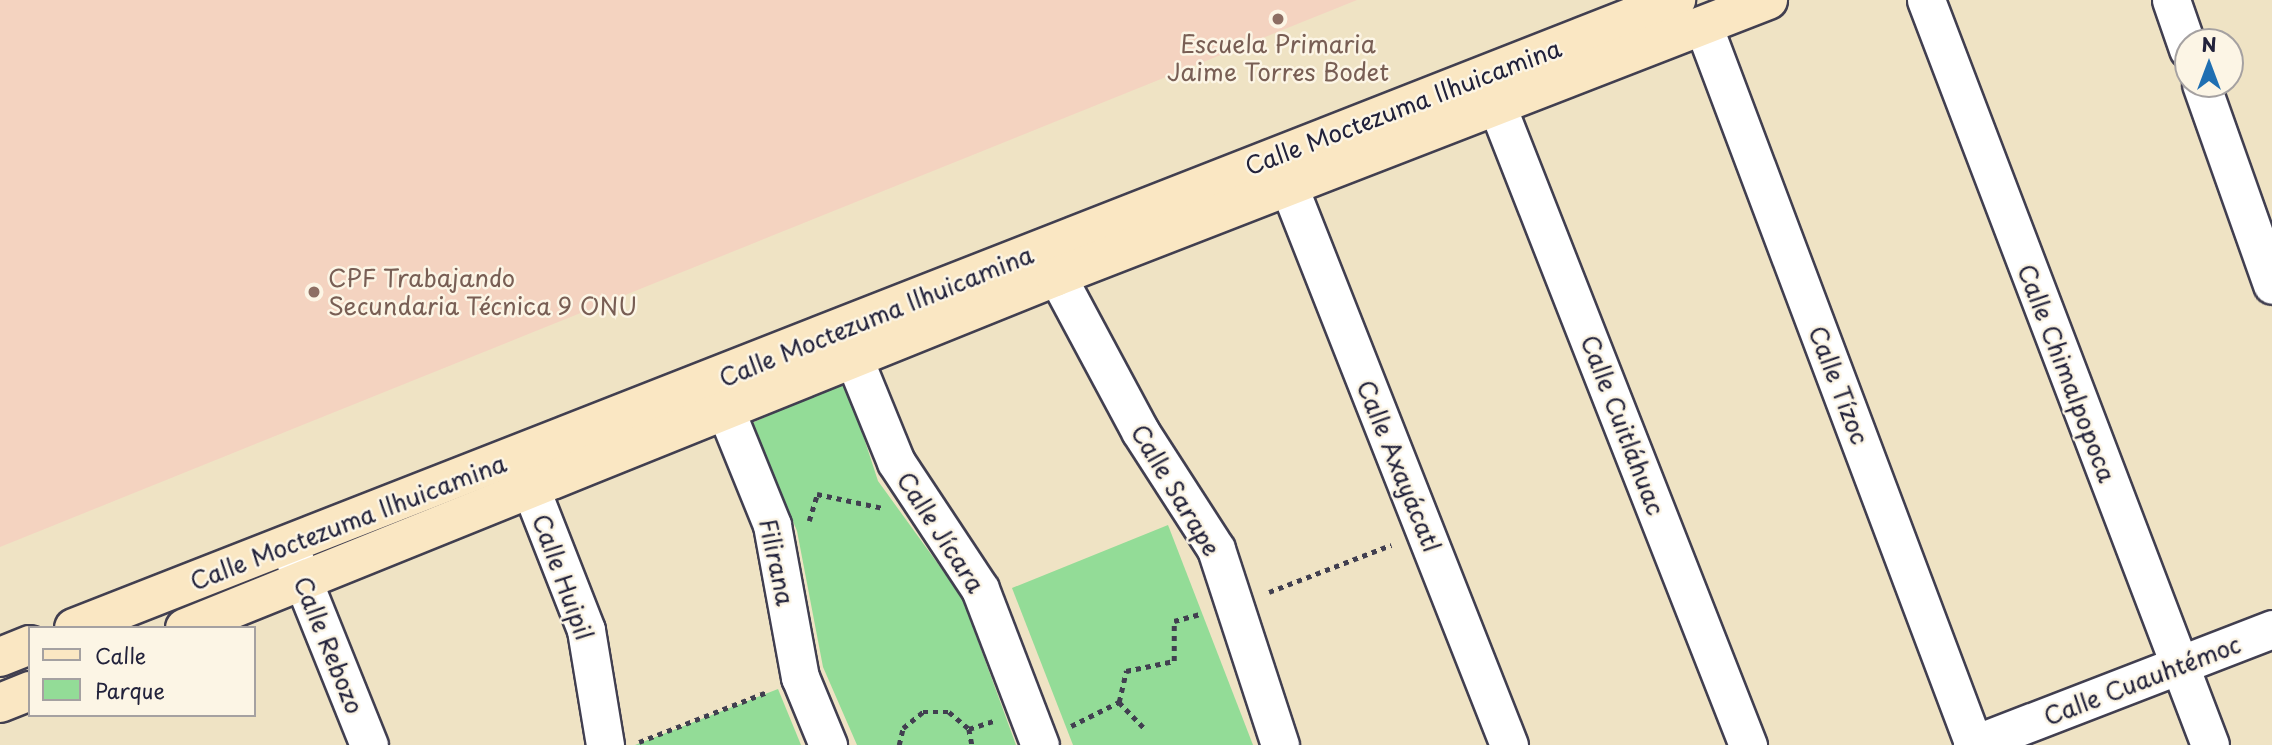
<!DOCTYPE html>
<html>
<head>
<meta charset="utf-8">
<style>
	body { margin:0 }
	#map { position:relative; width:2272px; height:745px; overflow:hidden; background:#efe3c4; font-family:"Playpen Sans",sans-serif }
	div>[style] { position:absolute }
	.built>* { inset:0; background:#f4d3c0 }
	.green>* { inset:0; background:#93dc97 }
	.path>* { height:4.5px; margin-top:-2.25px; transform-origin:0; background:repeating-linear-gradient(90deg,#413f50 0 5px,transparent 0 10px) }
	.roads { filter:drop-shadow(2px 0 #413f50) drop-shadow(-2px 0 #413f50) drop-shadow(0 2px #413f50) drop-shadow(0 -2px #413f50) }
	.street>* { height:37px; margin:-18.5px; padding:0 18.5px; transform-origin:18.5px; border-radius:18.5px; background:#fff }
	.secondary>* { height:38px; margin:-19px; padding:0 19px; transform-origin:19px; border-radius:19px; background:#fae7c3 }
	.dots>* { width:19px; height:19px; translate:-50% -50%; box-sizing:border-box; border:4px solid #fcf5e5; border-radius:50% }
	span { translate:-50% -50%; white-space:nowrap; text-align:center; line-height:1.15; -webkit-text-stroke:5px #fcf5e5; paint-order:stroke }
	.education-label { font-size:24px; color:#785e54 }
	.left { translate:0 -50%; text-align:left }
	.street-label { font-size:24px; color:#22223b }
	.legend { position:absolute; left:28px; top:626px; width:228px; height:91px; box-sizing:border-box; background:#fcf5e5; border:2px solid #a5a1a1; margin:0; padding:9px 12px; list-style:none; font-size:21px; color:#22223b }
	.legend li { display:flex; align-items:center; gap:14px; height:35px }
	.legend b { width:35px; border:2px solid #a5a1a1 }
	.north { position:absolute; left:2174px; top:28px; width:70px; height:70px; box-sizing:border-box; background:#fcf5e5; border:2px solid #a5a1a1; border-radius:50%; rotate:0deg; font-size:19px; font-weight:700; line-height:28px; text-align:center; color:#22223b }
	.north::after { content:''; display:block; margin:auto; width:24px; height:32px; background:#1f6fb2; clip-path:polygon(50% 0,100% 100%,50% 72%,0 100%) }
</style>
</head>
<body>
<div id="map">
	<div class="built">
		<div style="clip-path:polygon(0 0,1357px 0,0 547px)"></div>
	</div>
	<div class="green">
		<div style="clip-path:polygon(845px 380px,878px 481px,962px 597px,1016px 745px,857px 745px,823px 667px,797px 531px,752px 423px)"></div>
		<div style="clip-path:polygon(1168px 525px,1253px 745px,1073px 745px,1012px 588px)"></div>
		<div style="clip-path:polygon(778px 689px,801px 745px,635px 745px)"></div>
	</div>
	<div class="path">
		<div style="left:809px;top:521px;width:28px;rotate:-73deg"></div>
		<div style="left:817px;top:494px;width:67px;rotate:12deg"></div>
		<div style="left:1269px;top:592px;width:131px;rotate:-21.1deg"></div>
		<div style="left:1119px;top:702px;width:36px;rotate:46deg"></div>
		<div style="left:1071px;top:726px;width:54px;rotate:-26.6deg"></div>
		<div style="left:1119px;top:702px;width:32px;rotate:-77deg"></div>
		<div style="left:1126px;top:671px;width:49px;rotate:-11.8deg"></div>
		<div style="left:1174px;top:661px;width:40px;rotate:-90deg"></div>
		<div style="left:1174px;top:621px;width:28px;rotate:-15deg"></div>
		<div style="left:969px;top:729px;width:26px;rotate:-18deg"></div>
		<div style="left:639px;top:742px;width:137px;rotate:-21.3deg"></div>
		<div style="left:899px;top:745px;width:17px;rotate:-77deg"></div>
		<div style="left:903px;top:728px;width:26px;rotate:-39deg"></div>
		<div style="left:923px;top:712px;width:26px"></div>
		<div style="left:949px;top:712px;width:26px;rotate:40deg"></div>
		<div style="left:969px;top:729px;width:16px;rotate:79deg"></div>
	</div>
	<div class="roads">
		<div class="street">
			<div style="left:1926px;top:0;width:797px;rotate:69.13deg"></div>
			<div style="left:2171px;top:0;width:52px;rotate:70.9deg"></div>
			<div style="left:1703px;top:25px;width:769px;rotate:69.37deg"></div>
			<div style="left:2201px;top:84px;width:213px;rotate:70.5deg"></div>
			<div style="left:1497px;top:106px;width:687px;rotate:68.56deg"></div>
			<div style="left:1289px;top:187px;width:600px;rotate:68.48deg"></div>
			<div style="left:1043px;top:250px;width:205px;rotate:61.8deg"></div>
			<div style="left:1140px;top:431px;width:140px;rotate:57.2deg"></div>
			<div style="left:1216px;top:549px;width:206px;rotate:71.9deg"></div>
			<div style="left:854px;top:359px;width:111px;rotate:67.8deg"></div>
			<div style="left:896px;top:462px;width:152px;rotate:56.5deg"></div>
			<div style="left:980px;top:589px;width:167px;rotate:69deg"></div>
			<div style="left:714px;top:382px;width:154px;rotate:67.9deg"></div>
			<div style="left:772px;top:525px;width:155px;rotate:79.6deg"></div>
			<div style="left:800px;top:677px;width:74px;rotate:67.6deg"></div>
			<div style="left:532px;top:492px;width:148px;rotate:68.6deg"></div>
			<div style="left:586px;top:630px;width:117px;rotate:80.6deg"></div>
			<div style="left:291px;top:551px;width:209px;rotate:68.1deg"></div>
			<div style="left:1972px;top:745px;width:322px;rotate:-21.1deg"></div>
		</div>
		<div class="secondary">
			<div style="left:74px;top:628px;width:1721px;rotate:-21.41deg"></div>
			<div style="left:185px;top:628px;width:938px;rotate:-21.97deg"></div>
			<div style="left:1055px;top:277px;width:765px;rotate:-21.23deg"></div>
			<div style="left:0;top:657px;width:32px;rotate:-22deg"></div>
			<div style="left:0;top:703px;width:32px;rotate:-22deg"></div>
		</div>
	</div>
	<div class="dots">
		<div style="left:1278px;top:19px;background:#8d6e63"></div>
		<div style="left:314px;top:292px;background:#8d6e63"></div>
	</div>
	<div class="education-label">
		<span style="left:1278px;top:58px">Escuela Primaria<br>Jaime Torres Bodet</span>
		<span class="left" style="left:328px;top:292px">CPF Trabajando<br>Secundaria Técnica 9 ONU</span>
	</div>
	<div class="street-label">
		<span style="left:1403px;top:107px;rotate:-21deg">Calle Moctezuma Ilhuicamina</span>
		<span style="left:876px;top:316px;rotate:-22deg">Calle Moctezuma Ilhuicamina</span>
		<span style="left:2067px;top:373px;rotate:69deg">Calle Chimalpopoca</span>
		<span style="left:1839px;top:385px;rotate:69deg">Calle Tízoc</span>
		<span style="left:1623px;top:425px;rotate:69deg">Calle Cuitláhuac</span>
		<span style="left:1399px;top:466px;rotate:68deg">Calle Axayácatl</span>
		<span style="left:1176px;top:490px;rotate:59deg">Calle Sarape</span>
		<span style="left:348px;top:522px;rotate:-21deg">Calle Moctezuma Ilhuicamina</span>
		<span style="left:941px;top:532px;rotate:57deg">Calle Jícara</span>
		<span style="left:777px;top:562px;rotate:78deg">Filirana</span>
		<span style="left:563px;top:577px;rotate:70deg">Calle Huipil</span>
		<span style="left:329px;top:645px;rotate:68deg">Calle Rebozo</span>
		<span style="left:2142px;top:680px;rotate:-21deg">Calle Cuauhtémoc</span>
	</div>
	<ul class="legend">
	<li><b style="height:9px;background:#fae7c3"></b>Calle</li>
	<li><b style="height:19px;background:#93dc97"></b>Parque</li>
	</ul>
	<div class="north">N</div>
</div>
</body>
</html>
